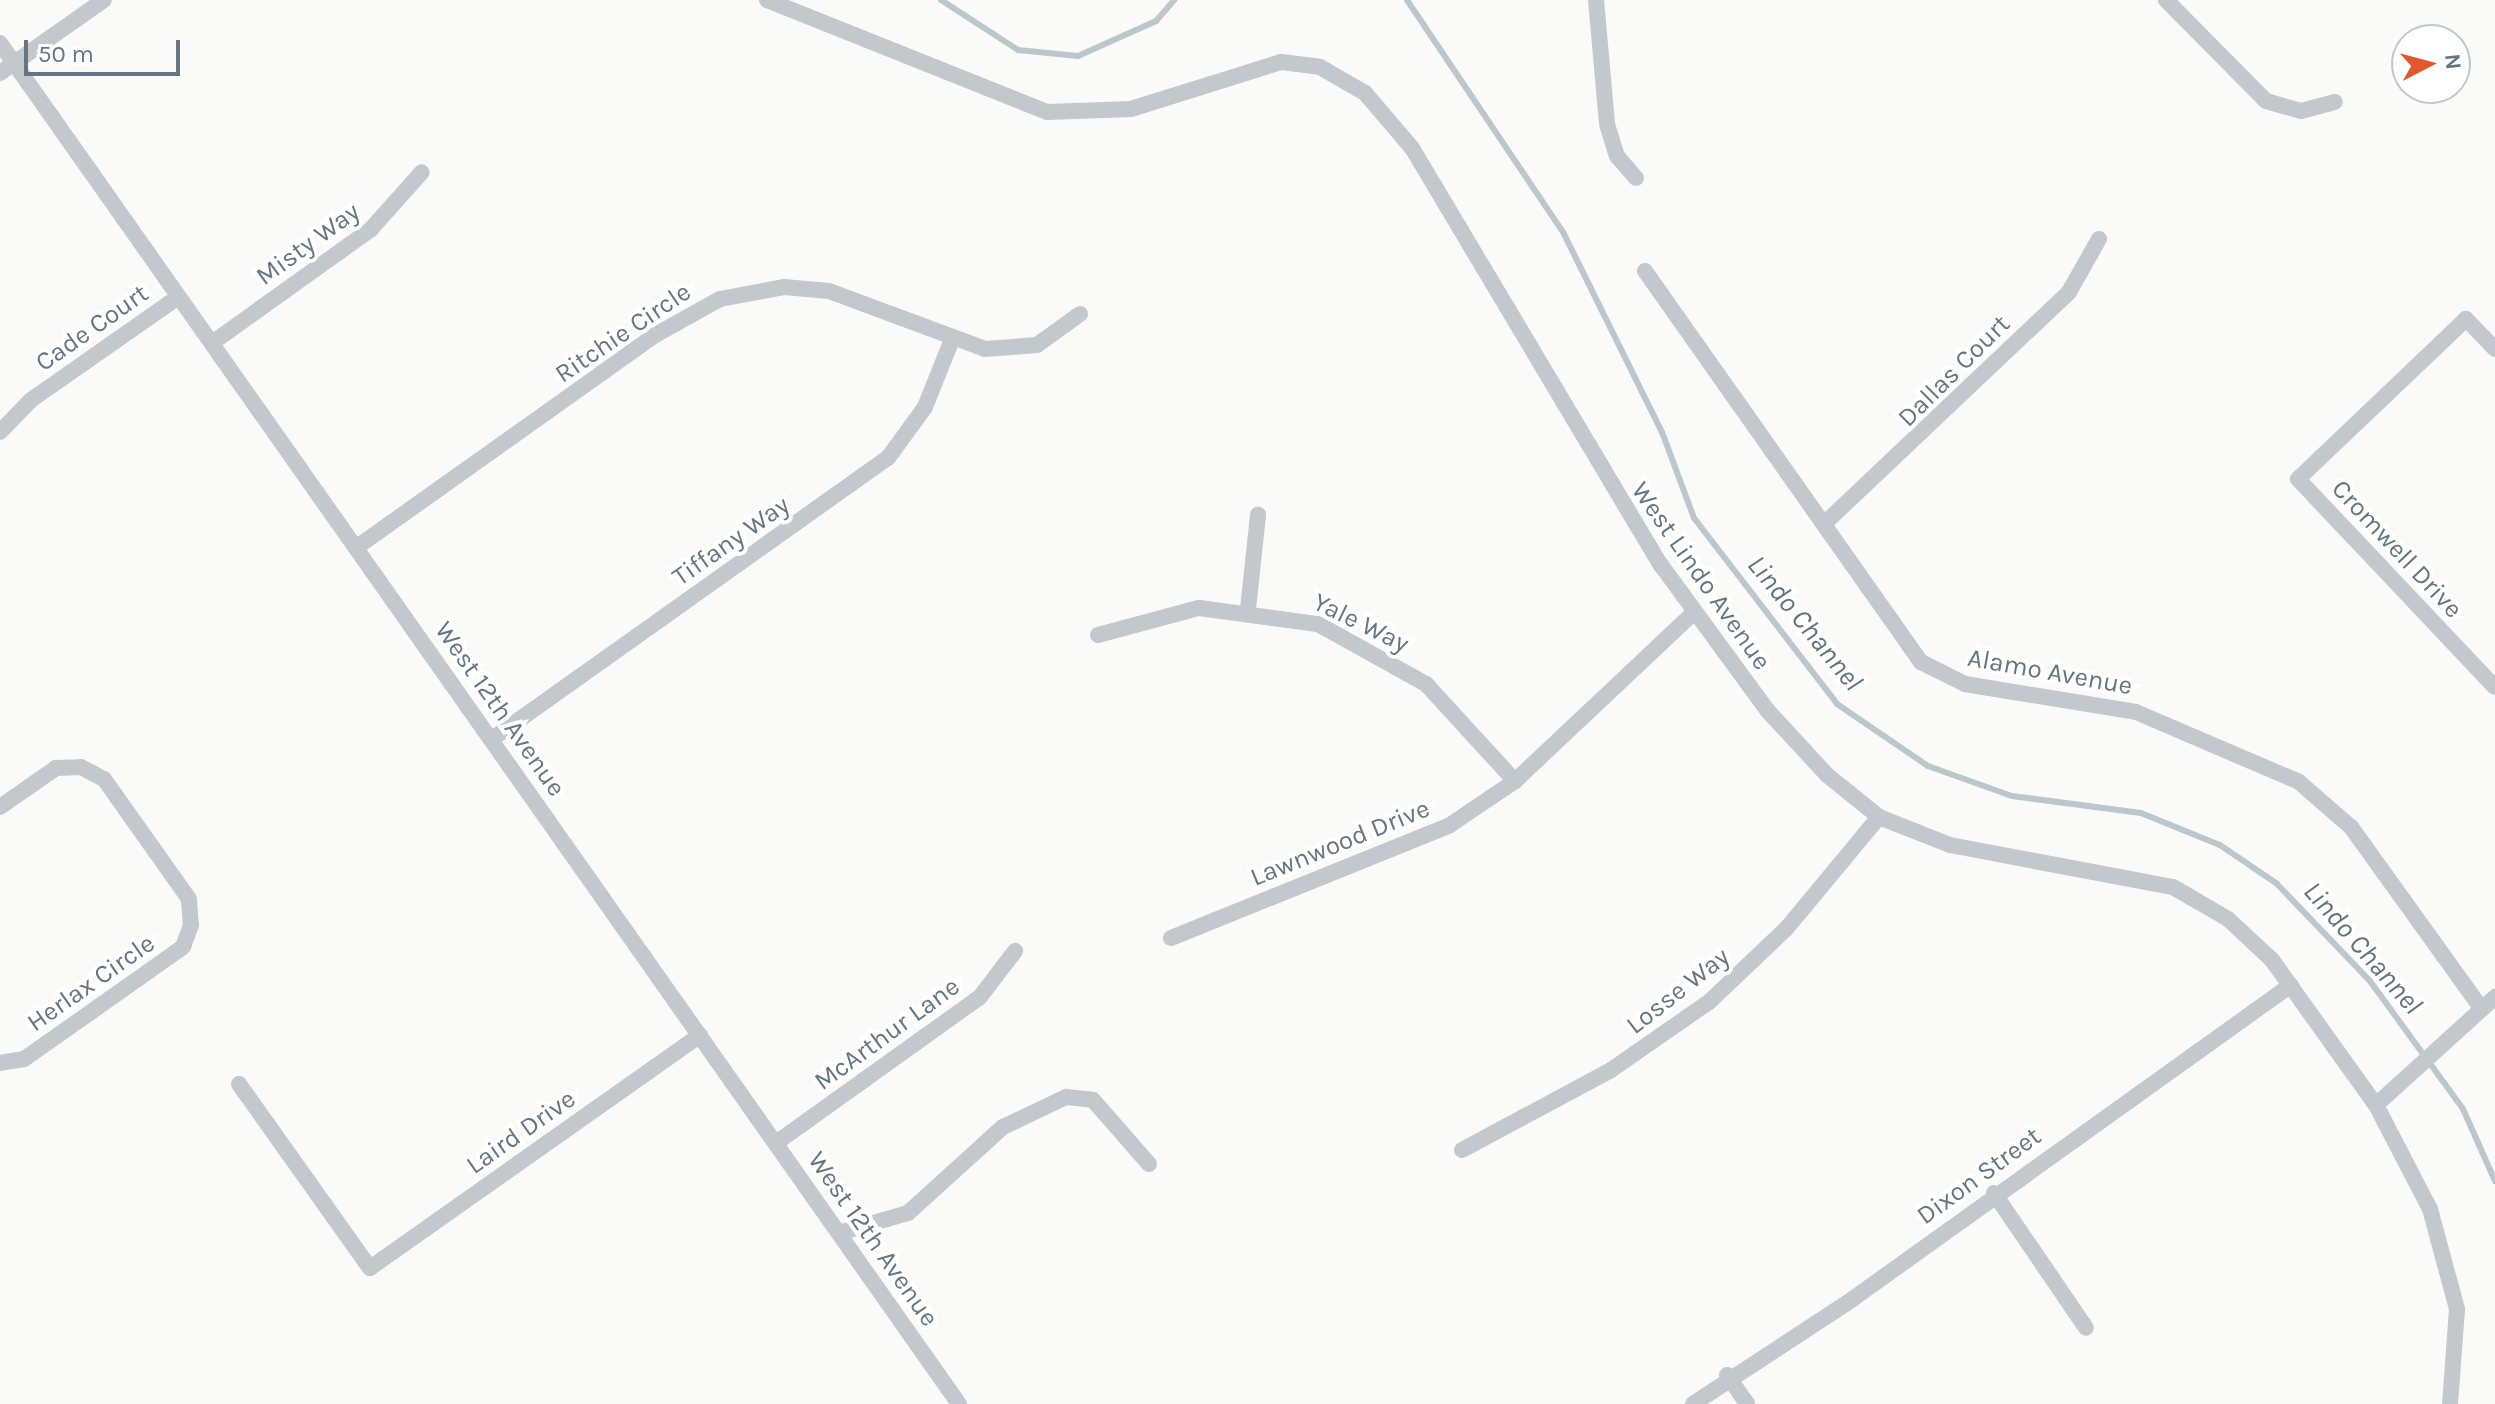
<!DOCTYPE html>
<html>
<head>
<meta charset="utf-8">
<style>
	body { margin:0 }
	#map { position:relative; width:2495px; height:1404px; overflow:hidden; background:#fafaf8; font-family:Karla,sans-serif }
	div>[style] { position:absolute }
	.stream>* { height:6px; margin:-3px; padding:0 3px; transform-origin:3px; border-radius:3px; background:#bbc7cb }
	.street>* { height:16px; margin:-8px; padding:0 8px; transform-origin:8px; border-radius:8px; background:#c3c8cc }
	span { translate:-50% -50%; white-space:nowrap; text-align:center; line-height:1.15; -webkit-text-stroke:8px #fff; paint-order:stroke }
	.street-label { font-size:26px; color:#657683 }
	.water-label { font-size:28px; color:#60757c; font-style:italic }
	.north { position:absolute; left:2391px; top:24px; width:80px; height:80px; box-sizing:border-box; background:#fff; border:2px solid #c1c8cd; border-radius:50%; rotate:84deg; font-size:22px; font-weight:700; line-height:32px; text-align:center; color:#657683 }
	.north::after { content:''; display:block; margin:auto; width:28px; height:36px; background:#e4572e; clip-path:polygon(50% 0,100% 100%,50% 72%,0 100%) }
	.scale { position:absolute; left:24px; top:40px; width:156px; height:36px; box-sizing:border-box; border:4px solid #657683; border-top:0; padding-left:10px; font-size:24px; line-height:28px; white-space:nowrap; color:#657683; -webkit-text-stroke:6px #fff; paint-order:stroke }
</style>
</head>
<body>
<div id="map">
	<div class="stream">
		<div style="left:941px;top:0;width:92px;rotate:33deg"></div>
		<div style="left:1018px;top:50px;width:60px;rotate:5.7deg"></div>
		<div style="left:1078px;top:56px;width:85px;rotate:-24.2deg"></div>
		<div style="left:1156px;top:21px;width:28px;rotate:-49deg"></div>
		<div style="left:1407px;top:0;width:280px;rotate:56.1deg"></div>
		<div style="left:1563px;top:232px;width:223px;rotate:63.7deg"></div>
		<div style="left:1662px;top:432px;width:92px;rotate:69.6deg"></div>
		<div style="left:1694px;top:518px;width:235px;rotate:52.4deg"></div>
		<div style="left:1837px;top:704px;width:110px;rotate:34.3deg"></div>
		<div style="left:1928px;top:766px;width:89px;rotate:19.7deg"></div>
		<div style="left:2012px;top:796px;width:130px;rotate:7.5deg"></div>
		<div style="left:2141px;top:813px;width:85px;rotate:22.1deg"></div>
		<div style="left:2220px;top:845px;width:68px;rotate:34.2deg"></div>
		<div style="left:2276px;top:883px;width:136px;rotate:46.2deg"></div>
		<div style="left:2370px;top:981px;width:158px;rotate:54deg"></div>
		<div style="left:2463px;top:1109px;width:79px;rotate:66deg"></div>
	</div>
	<div class="street">
		<div style="left:767px;top:0;width:302px;rotate:21.8deg"></div>
		<div style="left:1047px;top:112px;width:84px;rotate:-2deg"></div>
		<div style="left:1131px;top:109px;width:157px;rotate:-17.4deg"></div>
		<div style="left:1281px;top:62px;width:39px;rotate:7deg"></div>
		<div style="left:1320px;top:67px;width:52px;rotate:30deg"></div>
		<div style="left:1365px;top:93px;width:72px;rotate:49.5deg"></div>
		<div style="left:1412px;top:148px;width:486px;rotate:59.2deg"></div>
		<div style="left:1661px;top:565px;width:180px;rotate:53.8deg"></div>
		<div style="left:1767px;top:710px;width:88px;rotate:47.3deg"></div>
		<div style="left:1827px;top:775px;width:67px;rotate:38.9deg"></div>
		<div style="left:1879px;top:817px;width:76px;rotate:21.5deg"></div>
		<div style="left:1950px;top:845px;width:227px;rotate:10.7deg"></div>
		<div style="left:2173px;top:887px;width:64px;rotate:30.2deg"></div>
		<div style="left:2228px;top:919px;width:60px;rotate:43deg"></div>
		<div style="left:2272px;top:960px;width:178px;rotate:54.4deg"></div>
		<div style="left:2376px;top:1105px;width:117px;rotate:62.6deg"></div>
		<div style="left:2430px;top:1209px;width:104px;rotate:74.9deg"></div>
		<div style="left:2457px;top:1309px;width:95px;rotate:94.2deg"></div>
		<div style="left:1596px;top:0;width:124px;rotate:84.9deg"></div>
		<div style="left:1607px;top:124px;width:34px;rotate:73deg"></div>
		<div style="left:1617px;top:156px;width:29px;rotate:49deg"></div>
		<div style="left:2166px;top:0;width:142px;rotate:45.3deg"></div>
		<div style="left:2266px;top:101px;width:36px;rotate:16deg"></div>
		<div style="left:2301px;top:111px;width:35px;rotate:-15deg"></div>
		<div style="left:0;top:43px;width:1665px;rotate:54.83deg"></div>
		<div style="left:0;top:73px;width:127px;rotate:-35.1deg"></div>
		<div style="left:1645px;top:271px;width:479px;rotate:54.8deg"></div>
		<div style="left:1921px;top:662px;width:49px;rotate:26.6deg"></div>
		<div style="left:1965px;top:684px;width:173px;rotate:9.3deg"></div>
		<div style="left:2136px;top:712px;width:177px;rotate:23.2deg"></div>
		<div style="left:2299px;top:782px;width:69px;rotate:40.9deg"></div>
		<div style="left:2351px;top:827px;width:224px;rotate:54.3deg"></div>
		<div style="left:212px;top:343px;width:196px;rotate:-35.6deg"></div>
		<div style="left:371px;top:229px;width:76px;rotate:-48.2deg"></div>
		<div style="left:2495px;top:349px;width:42px;rotate:-134deg"></div>
		<div style="left:2466px;top:319px;width:232px;rotate:136.4deg"></div>
		<div style="left:2298px;top:479px;width:286px;rotate:46.6deg"></div>
		<div style="left:0;top:432px;width:45px;rotate:-45.9deg"></div>
		<div style="left:31px;top:400px;width:179px;rotate:-35deg"></div>
		<div style="left:1825px;top:523px;width:336px;rotate:-43.4deg"></div>
		<div style="left:2069px;top:292px;width:61px;rotate:-60.5deg"></div>
		<div style="left:357px;top:547px;width:368px;rotate:-35.4deg"></div>
		<div style="left:657px;top:334px;width:72px;rotate:-29.1deg"></div>
		<div style="left:720px;top:299px;width:65px;rotate:-10.6deg"></div>
		<div style="left:784px;top:287px;width:45px;rotate:5.1deg"></div>
		<div style="left:829px;top:291px;width:166px;rotate:20.4deg"></div>
		<div style="left:985px;top:349px;width:52px;rotate:-4.4deg"></div>
		<div style="left:1037px;top:345px;width:53px;rotate:-35.8deg"></div>
		<div style="left:1248px;top:609px;width:95px;rotate:-83.9deg"></div>
		<div style="left:1098px;top:635px;width:105px;rotate:-15deg"></div>
		<div style="left:1199px;top:608px;width:120px;rotate:7.7deg"></div>
		<div style="left:1318px;top:624px;width:124px;rotate:29.1deg"></div>
		<div style="left:1426px;top:684px;width:132px;rotate:47.5deg"></div>
		<div style="left:492px;top:739px;width:486px;rotate:-35.4deg"></div>
		<div style="left:888px;top:458px;width:63px;rotate:-54deg"></div>
		<div style="left:925px;top:407px;width:70px;rotate:-68.2deg"></div>
		<div style="left:0;top:807px;width:68px;rotate:-34.9deg"></div>
		<div style="left:56px;top:768px;width:25px;rotate:-2deg"></div>
		<div style="left:81px;top:767px;width:26px;rotate:28deg"></div>
		<div style="left:104px;top:779px;width:147px;rotate:54.7deg"></div>
		<div style="left:189px;top:899px;width:26px;rotate:86deg"></div>
		<div style="left:191px;top:925px;width:23px;rotate:110deg"></div>
		<div style="left:183px;top:947px;width:194px;rotate:144.8deg"></div>
		<div style="left:24px;top:1059px;width:24px;rotate:171deg"></div>
		<div style="left:1171px;top:938px;width:301px;rotate:-22deg"></div>
		<div style="left:1450px;top:825px;width:78px;rotate:-34.1deg"></div>
		<div style="left:1515px;top:781px;width:245px;rotate:-43.3deg"></div>
		<div style="left:239px;top:1084px;width:226px;rotate:54.6deg"></div>
		<div style="left:370px;top:1268px;width:404px;rotate:-35.2deg"></div>
		<div style="left:2376px;top:1105px;width:161px;rotate:-42.2deg"></div>
		<div style="left:776px;top:1143px;width:251px;rotate:-35.6deg"></div>
		<div style="left:980px;top:997px;width:58px;rotate:-52.7deg"></div>
		<div style="left:1462px;top:1150px;width:169px;rotate:-28.2deg"></div>
		<div style="left:1611px;top:1070px;width:119px;rotate:-34.8deg"></div>
		<div style="left:1709px;top:1002px;width:106px;rotate:-43.5deg"></div>
		<div style="left:1786px;top:929px;width:146px;rotate:-50.3deg"></div>
		<div style="left:1994px;top:1193px;width:163px;rotate:55.7deg"></div>
		<div style="left:839px;top:1233px;width:72px;rotate:-16.2deg"></div>
		<div style="left:908px;top:1213px;width:128px;rotate:-42.2deg"></div>
		<div style="left:1003px;top:1127px;width:70px;rotate:-25.5deg"></div>
		<div style="left:1066px;top:1097px;width:27px;rotate:6deg"></div>
		<div style="left:1093px;top:1100px;width:85px;rotate:48.8deg"></div>
		<div style="left:1727px;top:1375px;width:35px;rotate:55deg"></div>
		<div style="left:1693px;top:1404px;width:184px;rotate:-33.3deg"></div>
		<div style="left:1847px;top:1303px;width:546px;rotate:-35.61deg"></div>
	</div>
	<div class="street-label">
		<span style="left:308px;top:244px;rotate:-36deg">Misty Way</span>
		<span style="left:92px;top:328px;rotate:-35deg">Cade Court</span>
		<span style="left:623px;top:333px;rotate:-34deg">Ritchie Circle</span>
		<span style="left:1954px;top:371px;rotate:-45deg">Dallas Court</span>
		<span style="left:731px;top:541px;rotate:-35deg">Tiffany Way</span>
		<span style="left:2397px;top:549px;rotate:47deg">Cromwell Drive</span>
		<span style="left:1701px;top:576px;rotate:55deg">West Lindo Avenue</span>
		<span style="left:1361px;top:623px;rotate:26deg">Yale Way</span>
		<span style="left:2050px;top:672px;rotate:10deg">Alamo Avenue</span>
		<span style="left:500px;top:709px;rotate:55deg">West 12th Avenue</span>
		<span style="left:1340px;top:843px;rotate:-22deg">Lawnwood Drive</span>
		<span style="left:91px;top:983px;rotate:-35deg">Herlax Circle</span>
		<span style="left:1678px;top:991px;rotate:-38deg">Losse Way</span>
		<span style="left:887px;top:1034px;rotate:-36deg">McArthur Lane</span>
		<span style="left:521px;top:1132px;rotate:-35deg">Laird Drive</span>
		<span style="left:1979px;top:1176px;rotate:-36deg">Dixon Street</span>
		<span style="left:873px;top:1239px;rotate:55deg">West 12th Avenue</span>
	</div>
	<div class="water-label">
		<span style="left:1805px;top:623px;rotate:51deg">Lindo Channel</span>
		<span style="left:2363px;top:948px;rotate:49deg">Lindo Channel</span>
	</div>
	<div class="north">N</div>
	<div class="scale">50 m</div>
</div>
</body>
</html>
